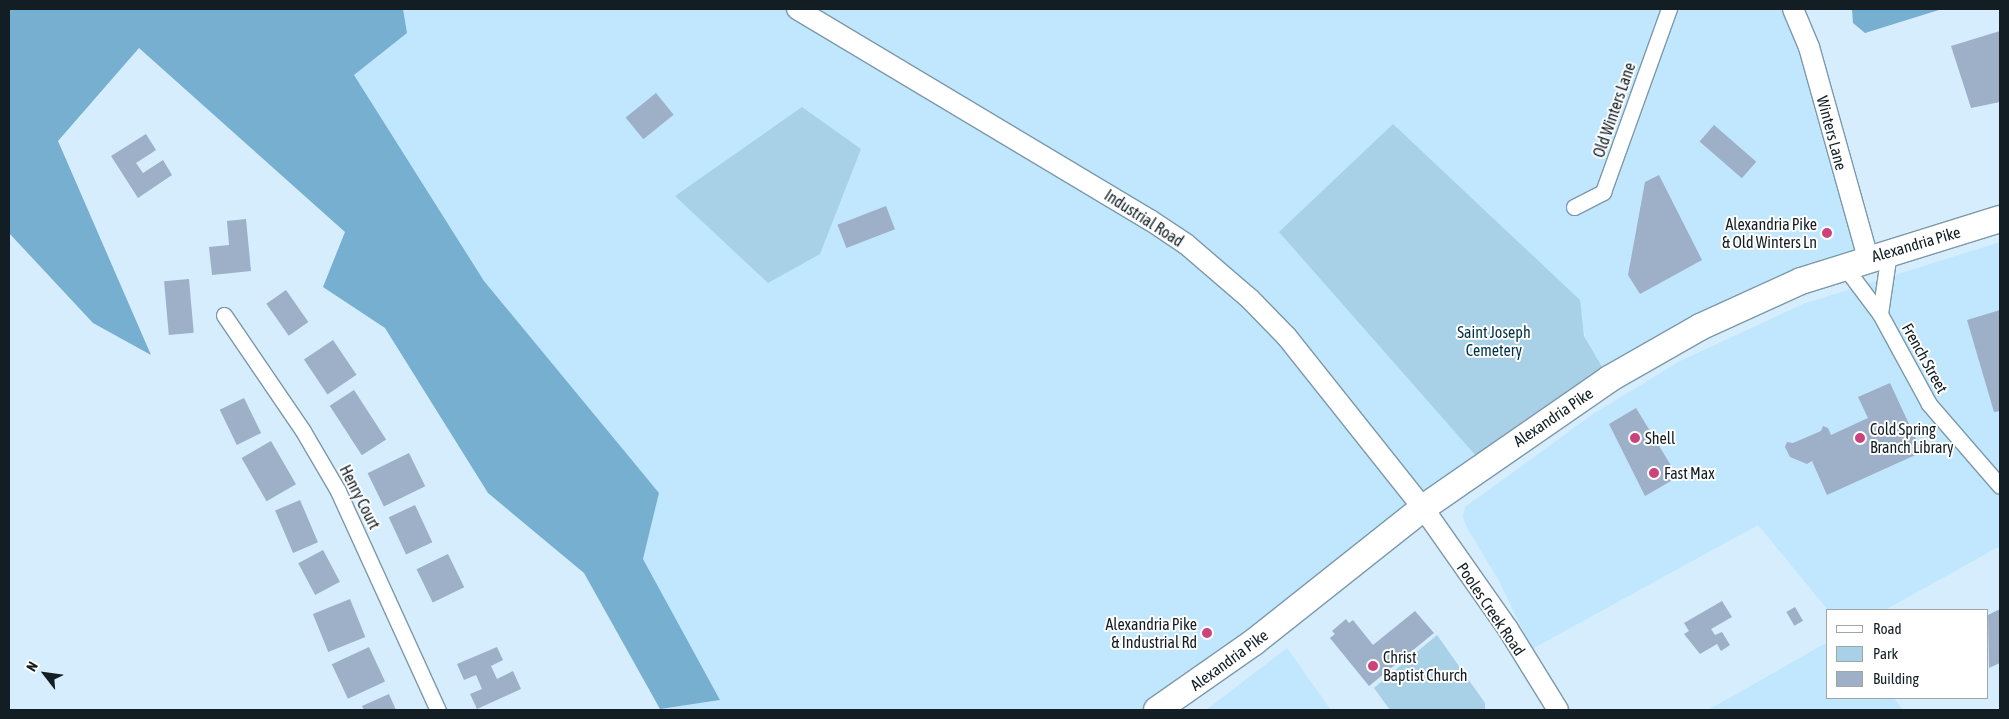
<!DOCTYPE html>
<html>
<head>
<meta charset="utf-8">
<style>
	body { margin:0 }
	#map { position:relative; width:2009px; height:719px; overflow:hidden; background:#d5edfc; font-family:"Asap Condensed",sans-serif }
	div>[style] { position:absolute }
	.built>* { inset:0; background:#c0e7fe }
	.green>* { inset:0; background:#a8d0e7 }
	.forest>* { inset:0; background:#76afcf }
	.building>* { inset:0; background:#9eafc8; transform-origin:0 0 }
	.roads { filter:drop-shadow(1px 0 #7c99aa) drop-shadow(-1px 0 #7c99aa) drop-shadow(0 1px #7c99aa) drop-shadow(0 -1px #7c99aa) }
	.street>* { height:15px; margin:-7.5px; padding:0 7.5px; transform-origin:7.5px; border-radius:7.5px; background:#fff }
	.secondary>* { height:20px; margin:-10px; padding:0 10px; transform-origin:10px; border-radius:10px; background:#fff }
	.highway>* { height:26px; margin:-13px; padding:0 13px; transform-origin:13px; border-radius:13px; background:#fff }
	.dots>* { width:14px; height:14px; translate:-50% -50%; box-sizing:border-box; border:2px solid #fff; border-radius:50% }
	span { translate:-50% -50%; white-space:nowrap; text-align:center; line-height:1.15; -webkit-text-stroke:4px #fff; paint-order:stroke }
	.street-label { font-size:16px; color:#121e24 }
	.poi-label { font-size:16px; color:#121e24 }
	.right { translate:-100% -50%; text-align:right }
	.left { translate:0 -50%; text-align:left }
	.park-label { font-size:16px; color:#003349 }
	.frame { position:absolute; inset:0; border:10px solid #121e24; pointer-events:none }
	.legend { position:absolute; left:1826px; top:609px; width:162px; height:90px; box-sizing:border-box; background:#fff; border:1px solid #a0a5a7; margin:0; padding:6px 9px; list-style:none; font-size:15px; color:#121e24 }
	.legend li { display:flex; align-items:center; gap:10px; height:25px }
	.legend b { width:25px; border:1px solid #a0a5a7 }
	.north { position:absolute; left:20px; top:649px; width:50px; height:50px; -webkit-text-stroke:4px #fff; paint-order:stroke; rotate:300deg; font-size:14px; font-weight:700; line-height:20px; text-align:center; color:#121e24 }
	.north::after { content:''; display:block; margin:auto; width:18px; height:22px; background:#121e24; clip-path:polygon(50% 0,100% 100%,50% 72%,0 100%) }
</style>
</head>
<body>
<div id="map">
	<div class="built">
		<div style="clip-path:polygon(403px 9px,1793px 9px,1868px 258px,1609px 379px,1589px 350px,1581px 321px,1484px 465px,1157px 710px,652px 710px,720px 700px,643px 559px,659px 493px,484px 281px,354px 75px,407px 33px)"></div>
		<div style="clip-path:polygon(2000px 242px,2000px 546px,1885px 610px,1828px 610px,1758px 525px,1532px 649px,1498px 579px,1467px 528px,1463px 517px,1465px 507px,1593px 414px,1680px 361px,1803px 304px)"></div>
		<div style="clip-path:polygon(1828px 642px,1828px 698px,1894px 698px,1903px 710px,1708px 710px)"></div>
		<div style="clip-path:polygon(1287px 648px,1331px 710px,1206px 710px)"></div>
	</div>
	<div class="green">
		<div style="clip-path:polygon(802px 107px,861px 149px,820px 254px,768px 283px,675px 196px)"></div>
		<div style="clip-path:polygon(1393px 124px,1580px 300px,1584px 336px,1609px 379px,1484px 465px,1279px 232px)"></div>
		<div style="clip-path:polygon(1437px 635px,1485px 703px,1485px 710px,1390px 710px,1374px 688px)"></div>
	</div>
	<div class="forest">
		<div style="clip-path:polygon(9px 9px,403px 9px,407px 33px,354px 75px,484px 281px,659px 493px,643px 559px,720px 700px,660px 709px,584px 573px,488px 493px,385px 328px,323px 287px,345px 232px,139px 48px,58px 141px,151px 355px,93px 323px,9px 233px)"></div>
		<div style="clip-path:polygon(1852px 9px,1942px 9px,1865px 33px,1853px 23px)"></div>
	</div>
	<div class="building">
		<div style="clip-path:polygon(2000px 31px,2000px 102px,1971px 108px,1951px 46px)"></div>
		<div style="left:656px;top:93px;width:28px;height:39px;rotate:51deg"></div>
		<div style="left:1714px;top:125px;width:56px;height:22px;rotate:41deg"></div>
		<div style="clip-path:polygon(146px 134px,156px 150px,136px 163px,143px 173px,163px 160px,172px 175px,138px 198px,111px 156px)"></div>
		<div style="clip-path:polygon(1659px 175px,1702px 260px,1640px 294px,1628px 275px,1645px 182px)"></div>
		<div style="left:886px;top:206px;width:25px;height:52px;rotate:69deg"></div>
		<div style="clip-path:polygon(246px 219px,251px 271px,212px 275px,209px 247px,229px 245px,227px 221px)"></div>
		<div style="left:189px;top:279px;width:54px;height:25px;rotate:85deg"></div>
		<div style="left:286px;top:290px;width:39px;height:24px;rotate:55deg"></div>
		<div style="clip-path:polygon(2000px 310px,2000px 411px,1994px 412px,1967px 320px)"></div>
		<div style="left:333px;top:340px;width:42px;height:35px;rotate:56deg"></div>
		<div style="clip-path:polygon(1890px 383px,1922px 452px,1827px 495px,1812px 461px,1807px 464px,1790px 457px,1785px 447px,1787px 442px,1793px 443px,1821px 431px,1823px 426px,1828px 428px,1831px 435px,1868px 418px,1858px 397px)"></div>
		<div style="left:354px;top:390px;width:59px;height:29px;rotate:57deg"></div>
		<div style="left:244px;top:398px;width:39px;height:27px;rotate:64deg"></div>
		<div style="clip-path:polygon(1636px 408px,1678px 477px,1645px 496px,1609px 424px)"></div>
		<div style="left:271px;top:441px;width:50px;height:34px;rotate:60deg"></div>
		<div style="left:409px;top:453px;width:37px;height:46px;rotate:64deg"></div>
		<div style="left:300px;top:500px;width:46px;height:27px;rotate:67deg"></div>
		<div style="left:415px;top:505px;width:41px;height:29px;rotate:65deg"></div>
		<div style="left:323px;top:550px;width:36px;height:28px;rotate:62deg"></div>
		<div style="left:448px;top:554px;width:37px;height:35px;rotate:64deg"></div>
		<div style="left:350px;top:599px;width:41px;height:40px;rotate:68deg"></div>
		<div style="clip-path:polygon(1722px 601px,1732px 617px,1711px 629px,1715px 635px,1722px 632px,1730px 645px,1721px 651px,1717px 644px,1700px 654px,1684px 634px,1689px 631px,1684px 623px)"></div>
		<div style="left:1795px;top:607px;width:16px;height:10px;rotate:60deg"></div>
		<div style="clip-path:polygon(2000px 609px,2000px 663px,1989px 668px,1988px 615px)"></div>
		<div style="clip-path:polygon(1415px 611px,1434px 633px,1369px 686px,1330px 638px,1335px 634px,1332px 631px,1346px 619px,1349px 623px,1353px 620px,1373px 645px)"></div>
		<div style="left:369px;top:647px;width:38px;height:41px;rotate:65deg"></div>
		<div style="clip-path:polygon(497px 647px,503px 660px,491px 666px,497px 679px,513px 671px,521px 689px,477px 709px,470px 694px,482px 689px,476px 675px,464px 680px,457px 664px)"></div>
		<div style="clip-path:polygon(389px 694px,396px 710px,364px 710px,362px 706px)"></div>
	</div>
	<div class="roads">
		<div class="street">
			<div style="left:1574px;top:207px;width:33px;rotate:-27deg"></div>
			<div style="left:1603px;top:192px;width:195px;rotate:-70.2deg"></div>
			<div style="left:1844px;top:266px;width:60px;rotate:53.1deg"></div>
			<div style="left:1880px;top:314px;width:102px;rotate:61.4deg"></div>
			<div style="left:1929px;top:404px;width:108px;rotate:49.1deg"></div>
			<div style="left:1880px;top:314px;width:63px;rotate:-81.7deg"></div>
			<div style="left:224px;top:315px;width:140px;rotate:55.7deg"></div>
			<div style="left:303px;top:431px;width:69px;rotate:59.7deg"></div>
			<div style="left:338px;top:491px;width:241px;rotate:65.5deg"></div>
		</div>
		<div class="secondary">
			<div style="left:797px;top:9px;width:411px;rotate:30.9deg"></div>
			<div style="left:1150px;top:220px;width:43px;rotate:33.7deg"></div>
			<div style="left:1186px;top:244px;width:84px;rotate:40.7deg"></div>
			<div style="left:1250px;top:299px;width:53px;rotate:45.8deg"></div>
			<div style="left:1287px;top:337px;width:218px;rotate:51.5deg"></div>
			<div style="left:1423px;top:508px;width:148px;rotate:54.9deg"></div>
			<div style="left:1508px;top:629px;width:95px;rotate:58.3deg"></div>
			<div style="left:1793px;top:9px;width:41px;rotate:67.2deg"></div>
			<div style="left:1809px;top:47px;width:219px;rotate:74.4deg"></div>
		</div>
		<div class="highway">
			<div style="left:1157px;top:710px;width:118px;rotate:-35deg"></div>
			<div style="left:1254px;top:642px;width:216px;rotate:-38.4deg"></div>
			<div style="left:1423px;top:508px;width:226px;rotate:-34.7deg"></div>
			<div style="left:1609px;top:379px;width:105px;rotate:-29.7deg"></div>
			<div style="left:1700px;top:327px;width:111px;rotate:-24.5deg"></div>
			<div style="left:1801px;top:281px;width:208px;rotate:-17.3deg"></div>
		</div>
	</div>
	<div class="dots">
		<div style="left:1827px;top:233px;background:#cb427c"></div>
		<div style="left:1635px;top:438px;background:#cb427c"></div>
		<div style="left:1860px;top:438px;background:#cb427c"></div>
		<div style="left:1654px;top:473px;background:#cb427c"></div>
		<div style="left:1207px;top:633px;background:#cb427c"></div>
		<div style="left:1373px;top:666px;background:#cb427c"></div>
	</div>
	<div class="street-label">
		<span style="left:1614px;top:110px;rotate:-71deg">Old Winters Lane</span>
		<span style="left:1832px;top:133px;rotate:75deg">Winters Lane</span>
		<span style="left:1144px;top:218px;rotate:33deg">Industrial Road</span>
		<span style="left:1916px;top:244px;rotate:-16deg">Alexandria Pike</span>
		<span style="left:1925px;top:358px;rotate:61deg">French Street</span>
		<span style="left:1553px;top:417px;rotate:-34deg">Alexandria Pike</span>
		<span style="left:360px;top:497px;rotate:63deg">Henry Court</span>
		<span style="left:1491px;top:609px;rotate:56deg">Pooles Creek Road</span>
		<span style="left:1229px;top:660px;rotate:-36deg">Alexandria Pike</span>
	</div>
	<div class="poi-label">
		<span class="right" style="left:1817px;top:233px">Alexandria Pike<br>&amp; Old Winters Ln</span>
		<span class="left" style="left:1870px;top:438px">Cold Spring<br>Branch Library</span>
		<span class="left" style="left:1645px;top:438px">Shell</span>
		<span class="left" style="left:1664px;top:473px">Fast Max</span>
		<span class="right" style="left:1197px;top:633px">Alexandria Pike<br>&amp; Industrial Rd</span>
		<span class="left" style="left:1383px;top:666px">Christ<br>Baptist Church</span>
	</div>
	<div class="park-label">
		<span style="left:1494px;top:341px">Saint Joseph<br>Cemetery</span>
	</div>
	<div class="frame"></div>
	<ul class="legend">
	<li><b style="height:6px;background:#fff"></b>Road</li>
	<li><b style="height:14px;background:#a8d0e7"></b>Park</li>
	<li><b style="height:14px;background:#9eafc8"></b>Building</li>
	</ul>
	<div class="north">N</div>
</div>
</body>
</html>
